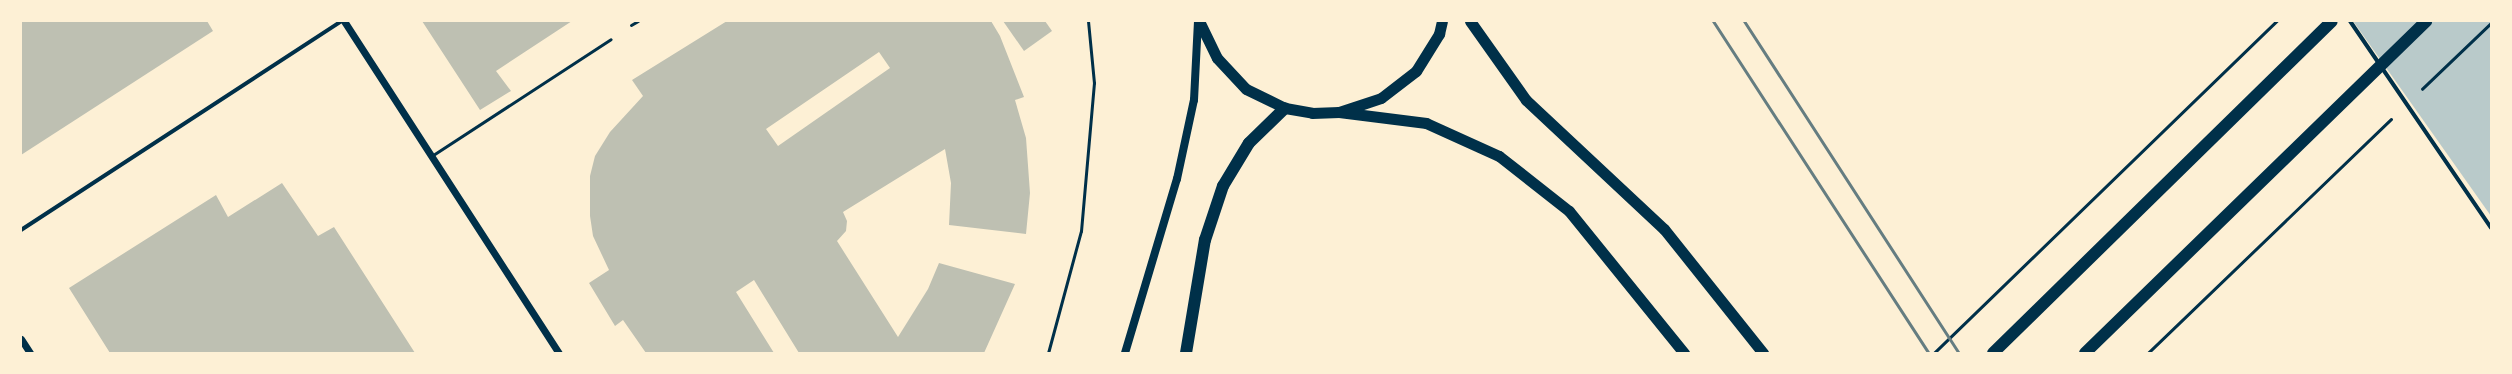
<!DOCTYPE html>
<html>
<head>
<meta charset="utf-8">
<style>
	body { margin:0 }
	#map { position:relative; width:2512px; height:374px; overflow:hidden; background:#fdf0d5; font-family:"IBM Plex Sans",sans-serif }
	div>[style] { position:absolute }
	.green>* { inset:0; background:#b9caca }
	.building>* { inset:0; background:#bec0b2 }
	.path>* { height:2.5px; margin:-1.25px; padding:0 1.25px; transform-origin:1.25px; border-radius:1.25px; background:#003049 }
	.service>* { height:3px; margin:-1.5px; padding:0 1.5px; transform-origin:1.5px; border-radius:1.5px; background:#003049 }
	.minor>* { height:4px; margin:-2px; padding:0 2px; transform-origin:2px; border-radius:2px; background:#003049 }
	.tertiary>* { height:7px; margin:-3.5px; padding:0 3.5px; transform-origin:3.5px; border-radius:3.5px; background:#003049 }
	.secondary>* { height:8px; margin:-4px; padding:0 4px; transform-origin:4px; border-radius:4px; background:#003049 }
	.trunk>* { height:11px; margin:-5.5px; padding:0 5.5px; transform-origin:5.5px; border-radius:5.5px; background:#003049 }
	.motorway>* { height:12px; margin:-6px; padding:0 6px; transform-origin:6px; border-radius:6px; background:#003049 }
	.rail>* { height:3px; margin:-1.5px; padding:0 1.5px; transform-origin:1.5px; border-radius:1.5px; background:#657d81 }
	span { translate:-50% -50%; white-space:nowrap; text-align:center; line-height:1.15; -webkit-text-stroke:3.5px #fdf0d5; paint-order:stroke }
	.frame { position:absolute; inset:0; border:22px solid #fdf0d5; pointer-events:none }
</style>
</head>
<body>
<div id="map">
	<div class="green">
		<div style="clip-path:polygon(2353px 21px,2491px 21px,2491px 216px)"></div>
	</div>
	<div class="building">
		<div style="clip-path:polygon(21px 21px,207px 21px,213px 31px,21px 155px)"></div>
		<div style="clip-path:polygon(422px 21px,572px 21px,496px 71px,511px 91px,480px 110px)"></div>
		<div style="clip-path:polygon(evenodd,727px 21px,991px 21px,1000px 36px,1024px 97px,1015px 100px,1026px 138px,1030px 193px,1026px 234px,949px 225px,951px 183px,945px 149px,843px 212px,847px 221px,846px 231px,837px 241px,898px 337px,928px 289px,939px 263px,1015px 284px,984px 353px,799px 353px,754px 280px,736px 292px,774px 353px,646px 353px,623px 320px,615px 326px,589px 283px,609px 270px,593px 236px,590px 216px,590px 176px,595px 156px,610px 132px,643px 96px,632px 80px,727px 21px,879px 52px,890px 68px,778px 146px,766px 129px,879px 52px)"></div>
		<div style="clip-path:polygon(1003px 21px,1045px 21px,1052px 31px,1024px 51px)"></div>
		<div style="clip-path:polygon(282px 183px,318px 236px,334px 227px,415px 353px,110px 353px,69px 288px,216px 195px,228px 217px)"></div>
	</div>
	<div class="path">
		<div style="left:2422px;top:89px;width:95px;rotate:-43.7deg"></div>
		<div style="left:1934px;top:353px;width:477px;rotate:-44.1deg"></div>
		<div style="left:2148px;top:353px;width:337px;rotate:-43.9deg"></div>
	</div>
	<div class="service">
		<div style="left:631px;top:25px;width:8px;rotate:-30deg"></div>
		<div style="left:433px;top:155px;width:212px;rotate:-33.1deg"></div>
		<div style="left:1048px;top:353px;width:126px;rotate:-74.9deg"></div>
		<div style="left:1081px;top:231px;width:149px;rotate:-85deg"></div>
		<div style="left:1094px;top:83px;width:62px;rotate:-95.5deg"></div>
	</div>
	<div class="minor">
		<div style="left:2350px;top:21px;width:250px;rotate:55.7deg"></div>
		<div style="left:21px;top:230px;width:383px;rotate:-33.1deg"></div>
	</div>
	<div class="tertiary">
		<div style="left:344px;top:21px;width:396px;rotate:57.1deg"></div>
		<div style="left:21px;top:339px;width:17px;rotate:57deg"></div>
	</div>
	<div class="secondary">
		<div style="left:1125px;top:353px;width:182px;rotate:-73.4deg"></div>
		<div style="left:1177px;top:179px;width:81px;rotate:-77.9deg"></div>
		<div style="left:1194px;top:100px;width:79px;rotate:-87.1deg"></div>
	</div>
	<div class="trunk">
		<div style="left:1199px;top:21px;width:41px;rotate:64.1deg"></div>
		<div style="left:1217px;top:58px;width:42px;rotate:46.9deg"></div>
		<div style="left:1246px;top:89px;width:43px;rotate:26deg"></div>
		<div style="left:1285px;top:108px;width:27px;rotate:10deg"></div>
		<div style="left:1312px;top:113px;width:27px;rotate:-2deg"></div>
		<div style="left:1339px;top:112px;width:44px;rotate:-18.4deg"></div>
		<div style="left:1381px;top:98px;width:44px;rotate:-37.6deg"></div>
		<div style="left:1416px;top:71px;width:44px;rotate:-58.1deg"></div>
		<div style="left:1439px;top:34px;width:13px;rotate:-77deg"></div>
		<div style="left:1470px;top:21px;width:97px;rotate:54.7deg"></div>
		<div style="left:1526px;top:100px;width:189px;rotate:43.1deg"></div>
		<div style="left:1664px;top:229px;width:159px;rotate:51.4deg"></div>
		<div style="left:1339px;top:112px;width:88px;rotate:7.2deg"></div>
		<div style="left:1426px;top:123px;width:80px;rotate:24.3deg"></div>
		<div style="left:1499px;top:156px;width:89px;rotate:38.2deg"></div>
		<div style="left:1569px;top:211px;width:183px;rotate:51deg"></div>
	</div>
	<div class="motorway">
		<div style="left:1186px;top:353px;width:115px;rotate:-80.5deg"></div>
		<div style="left:1205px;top:240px;width:57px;rotate:-71.6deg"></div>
		<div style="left:1223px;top:186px;width:50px;rotate:-58.8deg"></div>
		<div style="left:1249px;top:143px;width:50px;rotate:-44.2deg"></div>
		<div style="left:1993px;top:353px;width:474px;rotate:-44.4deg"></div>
		<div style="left:2085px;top:353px;width:476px;rotate:-44.2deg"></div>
	</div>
	<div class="rail">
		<div style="left:1713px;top:21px;width:396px;rotate:57deg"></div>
		<div style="left:1744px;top:21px;width:396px;rotate:57.1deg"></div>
	</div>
	<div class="frame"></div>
</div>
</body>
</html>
